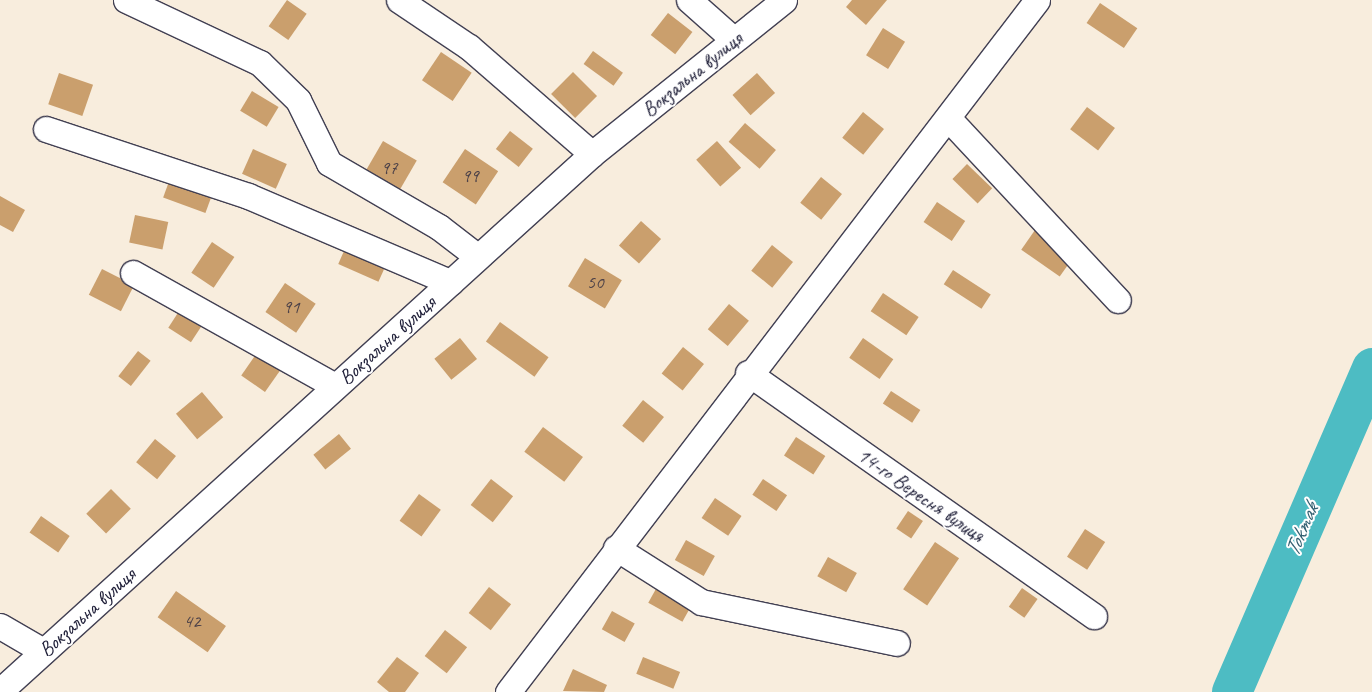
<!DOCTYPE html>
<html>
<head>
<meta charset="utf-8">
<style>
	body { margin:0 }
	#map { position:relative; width:1372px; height:692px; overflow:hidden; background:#f8eddd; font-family:Caveat,sans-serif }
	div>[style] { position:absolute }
	.river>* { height:40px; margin:-20px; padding:0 20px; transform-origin:20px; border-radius:20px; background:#4dbcc3 }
	.building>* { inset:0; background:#ca9f6d; transform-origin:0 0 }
	.roads { filter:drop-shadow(1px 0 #424053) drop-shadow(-1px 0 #424053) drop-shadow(0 1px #424053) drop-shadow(0 -1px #424053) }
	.minor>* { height:25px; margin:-12.5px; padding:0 12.5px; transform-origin:12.5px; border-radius:12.5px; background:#fff }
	span { translate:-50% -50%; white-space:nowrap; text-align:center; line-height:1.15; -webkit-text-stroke:4px #fff; paint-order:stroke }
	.number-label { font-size:19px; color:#4c4148 }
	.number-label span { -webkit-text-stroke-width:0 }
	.street-label { font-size:21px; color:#22223b }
	.water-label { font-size:22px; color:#336071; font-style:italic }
</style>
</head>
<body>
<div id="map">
	<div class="river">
		<div style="left:1232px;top:692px;width:353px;rotate:-66.6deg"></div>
	</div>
	<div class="building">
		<div style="left:287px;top:0;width:24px;height:32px;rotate:35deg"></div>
		<div style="clip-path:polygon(852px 0,887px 0,866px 25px,846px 7px)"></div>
		<div style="left:1100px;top:3px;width:45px;height:24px;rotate:34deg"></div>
		<div style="left:668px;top:13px;width:31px;height:28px;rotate:38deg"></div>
		<div style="left:883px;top:28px;width:26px;height:32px;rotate:32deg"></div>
		<div style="left:593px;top:51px;width:37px;height:16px;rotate:36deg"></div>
		<div style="left:441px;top:52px;width:37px;height:34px;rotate:34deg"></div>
		<div style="left:573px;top:72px;width:34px;height:31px;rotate:45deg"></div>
		<div style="left:59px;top:73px;width:36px;height:33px;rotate:19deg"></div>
		<div style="left:757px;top:73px;width:27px;height:33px;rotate:48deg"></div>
		<div style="left:252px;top:91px;width:31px;height:23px;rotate:31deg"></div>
		<div style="left:1087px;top:107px;width:35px;height:28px;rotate:37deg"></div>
		<div style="left:863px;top:112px;width:27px;height:33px;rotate:39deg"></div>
		<div style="left:745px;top:123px;width:41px;height:25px;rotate:41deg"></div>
		<div style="left:510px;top:131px;width:29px;height:23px;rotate:38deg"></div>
		<div style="left:383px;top:141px;width:39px;height:42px;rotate:30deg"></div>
		<div style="left:717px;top:141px;width:36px;height:28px;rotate:48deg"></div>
		<div style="left:253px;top:149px;width:37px;height:27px;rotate:24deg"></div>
		<div style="left:465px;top:149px;width:40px;height:40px;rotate:34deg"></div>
		<div style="left:967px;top:164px;width:35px;height:21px;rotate:44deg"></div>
		<div style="left:171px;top:176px;width:45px;height:23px;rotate:20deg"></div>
		<div style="left:821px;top:177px;width:27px;height:33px;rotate:39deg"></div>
		<div style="clip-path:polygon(0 196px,25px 210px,13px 232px,0 225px)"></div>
		<div style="left:937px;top:202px;width:34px;height:24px;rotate:34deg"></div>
		<div style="left:135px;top:215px;width:34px;height:28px;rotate:12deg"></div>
		<div style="left:641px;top:221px;width:27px;height:33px;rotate:42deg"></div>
		<div style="left:1035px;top:230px;width:47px;height:24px;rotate:35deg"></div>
		<div style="left:212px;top:242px;width:27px;height:37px;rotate:34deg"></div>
		<div style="left:348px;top:242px;width:44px;height:24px;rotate:24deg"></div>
		<div style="left:772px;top:245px;width:27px;height:33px;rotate:39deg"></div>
		<div style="left:585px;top:258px;width:43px;height:33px;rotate:31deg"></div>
		<div style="left:102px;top:269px;width:36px;height:29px;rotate:27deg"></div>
		<div style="left:953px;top:270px;width:45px;height:17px;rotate:33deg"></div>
		<div style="left:285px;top:283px;width:37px;height:35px;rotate:34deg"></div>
		<div style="left:883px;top:293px;width:43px;height:22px;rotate:34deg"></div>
		<div style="left:729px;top:304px;width:26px;height:33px;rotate:40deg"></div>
		<div style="left:183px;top:305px;width:27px;height:27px;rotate:33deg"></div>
		<div style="left:500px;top:322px;width:60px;height:24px;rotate:36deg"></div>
		<div style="left:460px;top:338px;width:27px;height:33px;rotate:51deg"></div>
		<div style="left:863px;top:338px;width:37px;height:24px;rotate:35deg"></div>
		<div style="left:683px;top:347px;width:27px;height:34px;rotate:39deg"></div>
		<div style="left:259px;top:350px;width:29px;height:31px;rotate:35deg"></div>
		<div style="left:138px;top:351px;width:16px;height:32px;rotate:38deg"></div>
		<div style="left:891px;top:391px;width:35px;height:15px;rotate:33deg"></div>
		<div style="left:202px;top:392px;width:33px;height:34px;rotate:50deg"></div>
		<div style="left:643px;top:400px;width:27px;height:33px;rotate:39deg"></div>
		<div style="left:543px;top:427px;width:50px;height:31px;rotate:37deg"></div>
		<div style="left:339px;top:434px;width:19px;height:33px;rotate:51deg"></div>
		<div style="left:796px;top:437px;width:35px;height:22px;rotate:33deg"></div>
		<div style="left:155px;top:439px;width:27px;height:30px;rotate:39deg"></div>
		<div style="left:491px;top:479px;width:28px;height:33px;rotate:38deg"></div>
		<div style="left:763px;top:479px;width:29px;height:19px;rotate:34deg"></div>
		<div style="left:111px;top:489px;width:28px;height:35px;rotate:45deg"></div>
		<div style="left:419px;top:494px;width:27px;height:33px;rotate:36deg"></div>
		<div style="left:715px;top:498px;width:32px;height:24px;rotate:34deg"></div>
		<div style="left:908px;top:511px;width:18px;height:21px;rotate:34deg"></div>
		<div style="left:41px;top:516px;width:35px;height:20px;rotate:35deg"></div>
		<div style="left:1085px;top:529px;width:24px;height:33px;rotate:33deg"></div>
		<div style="left:686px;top:540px;width:33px;height:23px;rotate:29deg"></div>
		<div style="left:935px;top:542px;width:29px;height:57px;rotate:34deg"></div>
		<div style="left:828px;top:557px;width:33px;height:22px;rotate:29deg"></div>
		<div style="left:489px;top:587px;width:28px;height:33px;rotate:38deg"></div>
		<div style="left:657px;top:587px;width:39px;height:18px;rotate:29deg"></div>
		<div style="left:1022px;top:588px;width:19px;height:23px;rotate:35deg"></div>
		<div style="left:176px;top:591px;width:61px;height:32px;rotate:35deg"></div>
		<div style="left:612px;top:611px;width:26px;height:21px;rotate:29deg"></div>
		<div style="left:445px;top:630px;width:28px;height:33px;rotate:38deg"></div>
		<div style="clip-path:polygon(397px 657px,419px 673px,405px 692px,389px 692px,377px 682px)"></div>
		<div style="left:643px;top:657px;width:40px;height:18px;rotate:22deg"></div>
		<div style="clip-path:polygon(573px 669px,607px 685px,604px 692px,563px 691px)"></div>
	</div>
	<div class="roads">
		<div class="minor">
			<div style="left:126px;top:0;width:148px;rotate:25.2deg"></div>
			<div style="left:260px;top:63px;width:53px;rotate:44.2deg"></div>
			<div style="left:298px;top:100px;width:70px;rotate:63.8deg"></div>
			<div style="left:329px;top:163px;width:127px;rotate:30.2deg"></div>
			<div style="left:439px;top:227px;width:49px;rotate:37.6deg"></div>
			<div style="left:399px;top:0;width:84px;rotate:33.9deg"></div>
			<div style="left:469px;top:47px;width:163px;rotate:41deg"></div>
			<div style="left:689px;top:0;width:60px;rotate:41.6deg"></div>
			<div style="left:948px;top:118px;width:249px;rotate:47deg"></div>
			<div style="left:46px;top:129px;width:213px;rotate:18.3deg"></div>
			<div style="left:248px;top:196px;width:220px;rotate:23.1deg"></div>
			<div style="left:133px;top:273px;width:231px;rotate:29.2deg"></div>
			<div style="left:748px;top:373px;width:423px;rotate:35.1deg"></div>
			<div style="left:616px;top:548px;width:101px;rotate:32.4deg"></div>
			<div style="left:701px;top:602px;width:200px;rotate:11.8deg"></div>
			<div style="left:0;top:626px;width:50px;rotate:30.2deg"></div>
			<div style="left:0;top:691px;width:799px;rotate:-42.21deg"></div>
			<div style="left:592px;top:154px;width:246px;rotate:-38.7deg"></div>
			<div style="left:508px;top:692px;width:871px;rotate:-52.6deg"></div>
		</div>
	</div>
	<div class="number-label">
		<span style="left:389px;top:169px">97</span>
		<span style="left:470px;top:177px">99</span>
		<span style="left:595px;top:283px">50</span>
		<span style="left:291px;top:308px">91</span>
		<span style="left:192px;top:622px">42</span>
	</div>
	<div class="street-label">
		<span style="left:692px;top:74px;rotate:-39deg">Вокзальна вулиця</span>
		<span style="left:387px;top:340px;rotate:-42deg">Вокзальна вулиця</span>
		<span style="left:921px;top:495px;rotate:35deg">14-го Вересня вулиця</span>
		<span style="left:87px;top:612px;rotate:-42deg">Вокзальна вулиця</span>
	</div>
	<div class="water-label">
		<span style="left:1302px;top:530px;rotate:-67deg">Tokmak</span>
	</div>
</div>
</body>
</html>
